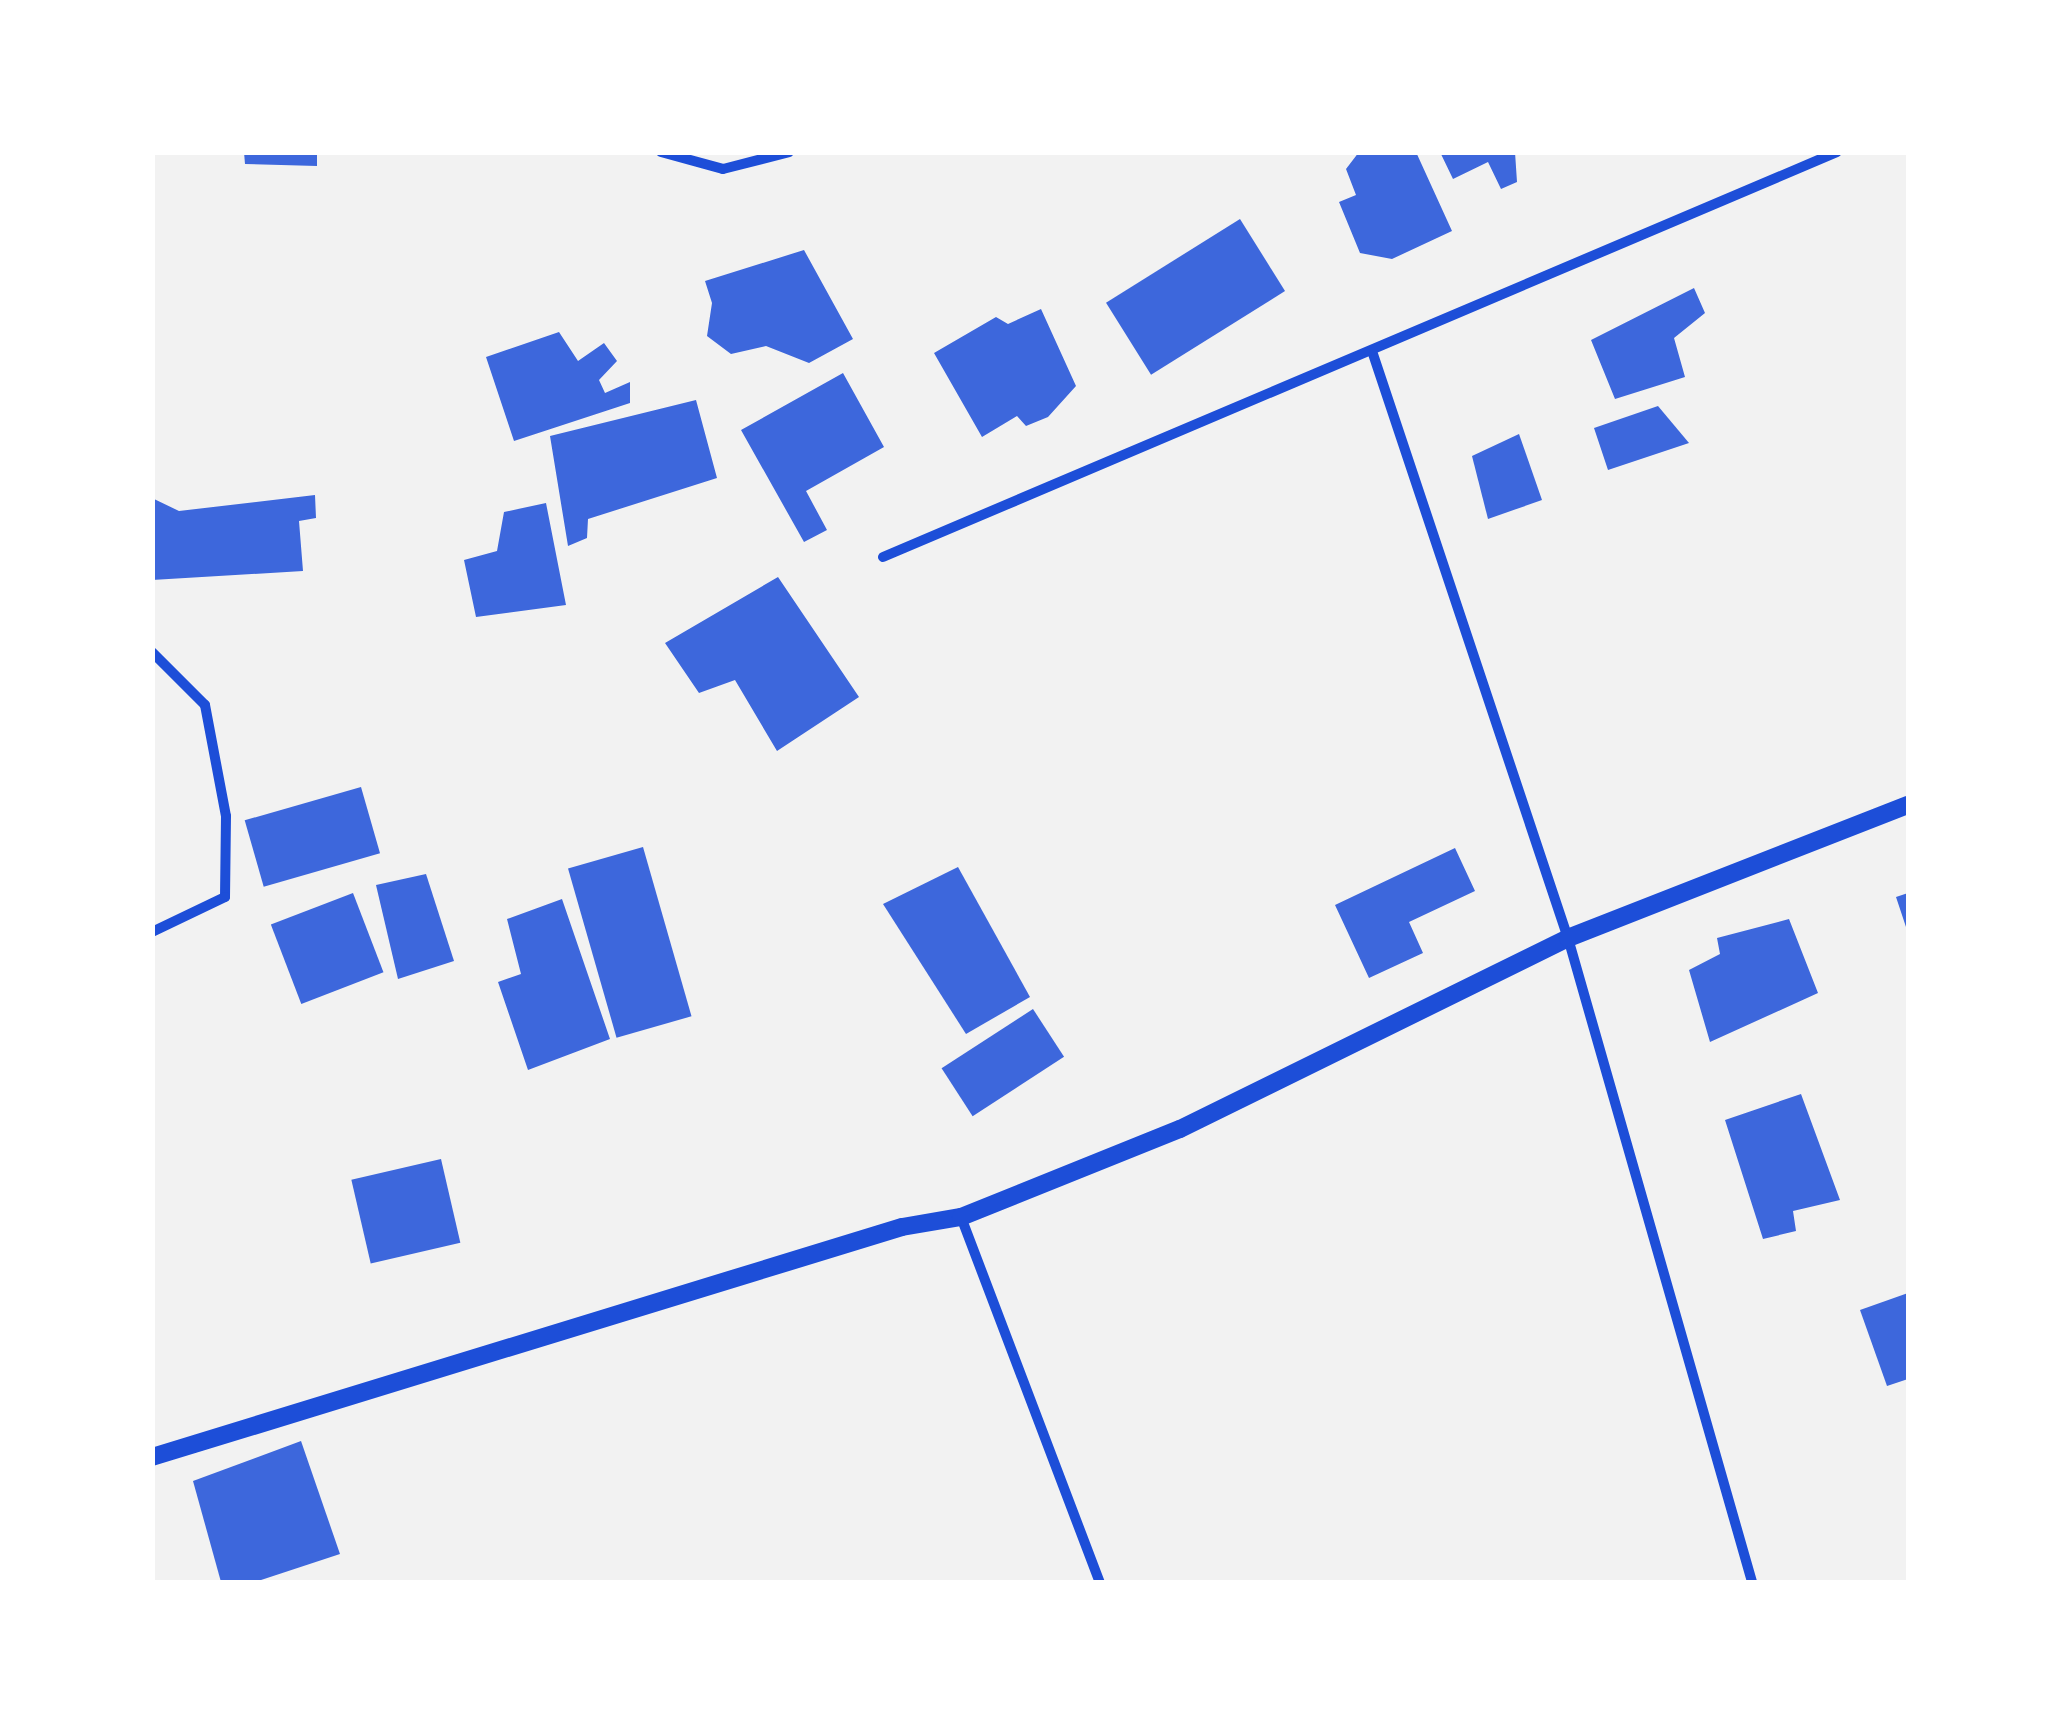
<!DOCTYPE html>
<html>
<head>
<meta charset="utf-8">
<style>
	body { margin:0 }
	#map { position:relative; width:2061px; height:1735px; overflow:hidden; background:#f2f2f2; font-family:"Source Sans 3",sans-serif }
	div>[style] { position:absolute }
	.building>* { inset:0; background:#3d67dc; transform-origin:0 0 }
	.minor>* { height:10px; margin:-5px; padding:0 5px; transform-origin:5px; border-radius:5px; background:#1d4ed8 }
	.tertiary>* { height:18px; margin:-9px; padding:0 9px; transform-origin:9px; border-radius:9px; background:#1d4ed8 }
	span { translate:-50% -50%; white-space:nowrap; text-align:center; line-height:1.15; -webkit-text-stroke:10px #fff; paint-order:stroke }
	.frame { position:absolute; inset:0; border:155px solid #fff; pointer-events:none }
</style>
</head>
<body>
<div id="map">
	<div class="building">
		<div style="clip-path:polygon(244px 152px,317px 152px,317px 166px,245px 164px)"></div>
		<div style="clip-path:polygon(1359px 152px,1416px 152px,1452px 231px,1392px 259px,1360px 253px,1339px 202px,1356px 195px,1346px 169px)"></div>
		<div style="clip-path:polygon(1440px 152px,1515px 152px,1517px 182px,1501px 189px,1488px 162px,1453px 179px)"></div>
		<div style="left:1240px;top:219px;width:85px;height:158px;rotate:58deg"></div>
		<div style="clip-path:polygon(804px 250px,853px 339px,809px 363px,766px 346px,731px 354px,707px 336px,712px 303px,705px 281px)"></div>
		<div style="clip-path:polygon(1694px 288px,1705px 313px,1674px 338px,1685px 377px,1615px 399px,1591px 340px)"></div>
		<div style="clip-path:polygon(1041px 309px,1076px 386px,1048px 417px,1026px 426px,1017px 416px,982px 437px,934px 353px,996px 317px,1008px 324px)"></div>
		<div style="clip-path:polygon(559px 332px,578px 361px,604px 343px,617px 361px,599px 380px,605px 393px,630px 382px,630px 403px,514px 441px,486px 357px)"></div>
		<div style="clip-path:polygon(843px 373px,884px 447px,806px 491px,827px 530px,804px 542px,741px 430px)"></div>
		<div style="clip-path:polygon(696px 400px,717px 478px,588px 519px,587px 538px,568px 546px,550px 436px)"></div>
		<div style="clip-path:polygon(1658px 406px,1689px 443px,1608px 470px,1594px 428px)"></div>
		<div style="clip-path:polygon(1519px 434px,1542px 500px,1488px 519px,1472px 456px)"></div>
		<div style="clip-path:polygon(315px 495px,316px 518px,299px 521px,303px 571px,152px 580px,152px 498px,179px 511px)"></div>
		<div style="clip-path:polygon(546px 503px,566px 605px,476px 617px,464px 560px,497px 551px,504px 512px)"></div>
		<div style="clip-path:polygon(778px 577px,859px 697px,777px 751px,735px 680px,699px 693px,665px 643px)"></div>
		<div style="left:361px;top:787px;width:69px;height:121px;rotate:74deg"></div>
		<div style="left:643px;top:847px;width:176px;height:78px;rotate:74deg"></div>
		<div style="clip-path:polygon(1455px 848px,1475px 891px,1409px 922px,1423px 953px,1369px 978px,1335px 905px)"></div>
		<div style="clip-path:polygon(958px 867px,1030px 997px,966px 1034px,883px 904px)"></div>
		<div style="clip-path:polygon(426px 874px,454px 961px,398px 979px,376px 885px)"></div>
		<div style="left:353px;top:893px;width:85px;height:88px;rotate:69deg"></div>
		<div style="clip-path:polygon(1908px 893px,1908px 933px,1896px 897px)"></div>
		<div style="clip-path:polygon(562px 899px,610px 1039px,528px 1070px,498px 982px,521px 974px,507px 919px)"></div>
		<div style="clip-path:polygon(1789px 919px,1818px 993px,1710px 1042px,1689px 970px,1720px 954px,1717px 938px)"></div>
		<div style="left:1033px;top:1009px;width:57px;height:109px;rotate:57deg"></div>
		<div style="clip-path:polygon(1801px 1094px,1840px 1200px,1793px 1211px,1796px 1231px,1763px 1239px,1725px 1120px)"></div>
		<div style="left:441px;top:1159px;width:86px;height:92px;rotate:77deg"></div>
		<div style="clip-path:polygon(1908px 1293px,1908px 1379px,1887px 1386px,1860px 1310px)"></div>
		<div style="clip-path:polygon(301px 1441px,340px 1554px,255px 1582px,221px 1582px,193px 1481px)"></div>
	</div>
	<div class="minor">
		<div style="left:661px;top:152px;width:64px;rotate:15.3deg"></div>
		<div style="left:723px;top:169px;width:68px;rotate:-14.4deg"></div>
		<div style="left:1373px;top:354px;width:616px;rotate:71.54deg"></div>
		<div style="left:1568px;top:938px;width:670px;rotate:74.05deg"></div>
		<div style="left:883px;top:557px;width:1036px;rotate:-23deg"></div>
		<div style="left:152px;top:652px;width:75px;rotate:45deg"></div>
		<div style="left:205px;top:705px;width:113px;rotate:79.3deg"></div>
		<div style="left:226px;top:816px;width:81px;rotate:90.7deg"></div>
		<div style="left:225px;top:897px;width:81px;rotate:154.4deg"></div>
		<div style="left:961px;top:1217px;width:391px;rotate:69.2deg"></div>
	</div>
	<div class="tertiary">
		<div style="left:152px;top:1457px;width:784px;rotate:-17.05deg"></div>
		<div style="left:902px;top:1227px;width:60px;rotate:-9.6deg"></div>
		<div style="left:961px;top:1217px;width:236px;rotate:-21.9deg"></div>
		<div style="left:1180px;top:1129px;width:432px;rotate:-26.2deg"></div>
		<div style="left:1568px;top:938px;width:365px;rotate:-21.4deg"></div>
	</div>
	<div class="frame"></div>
</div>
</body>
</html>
